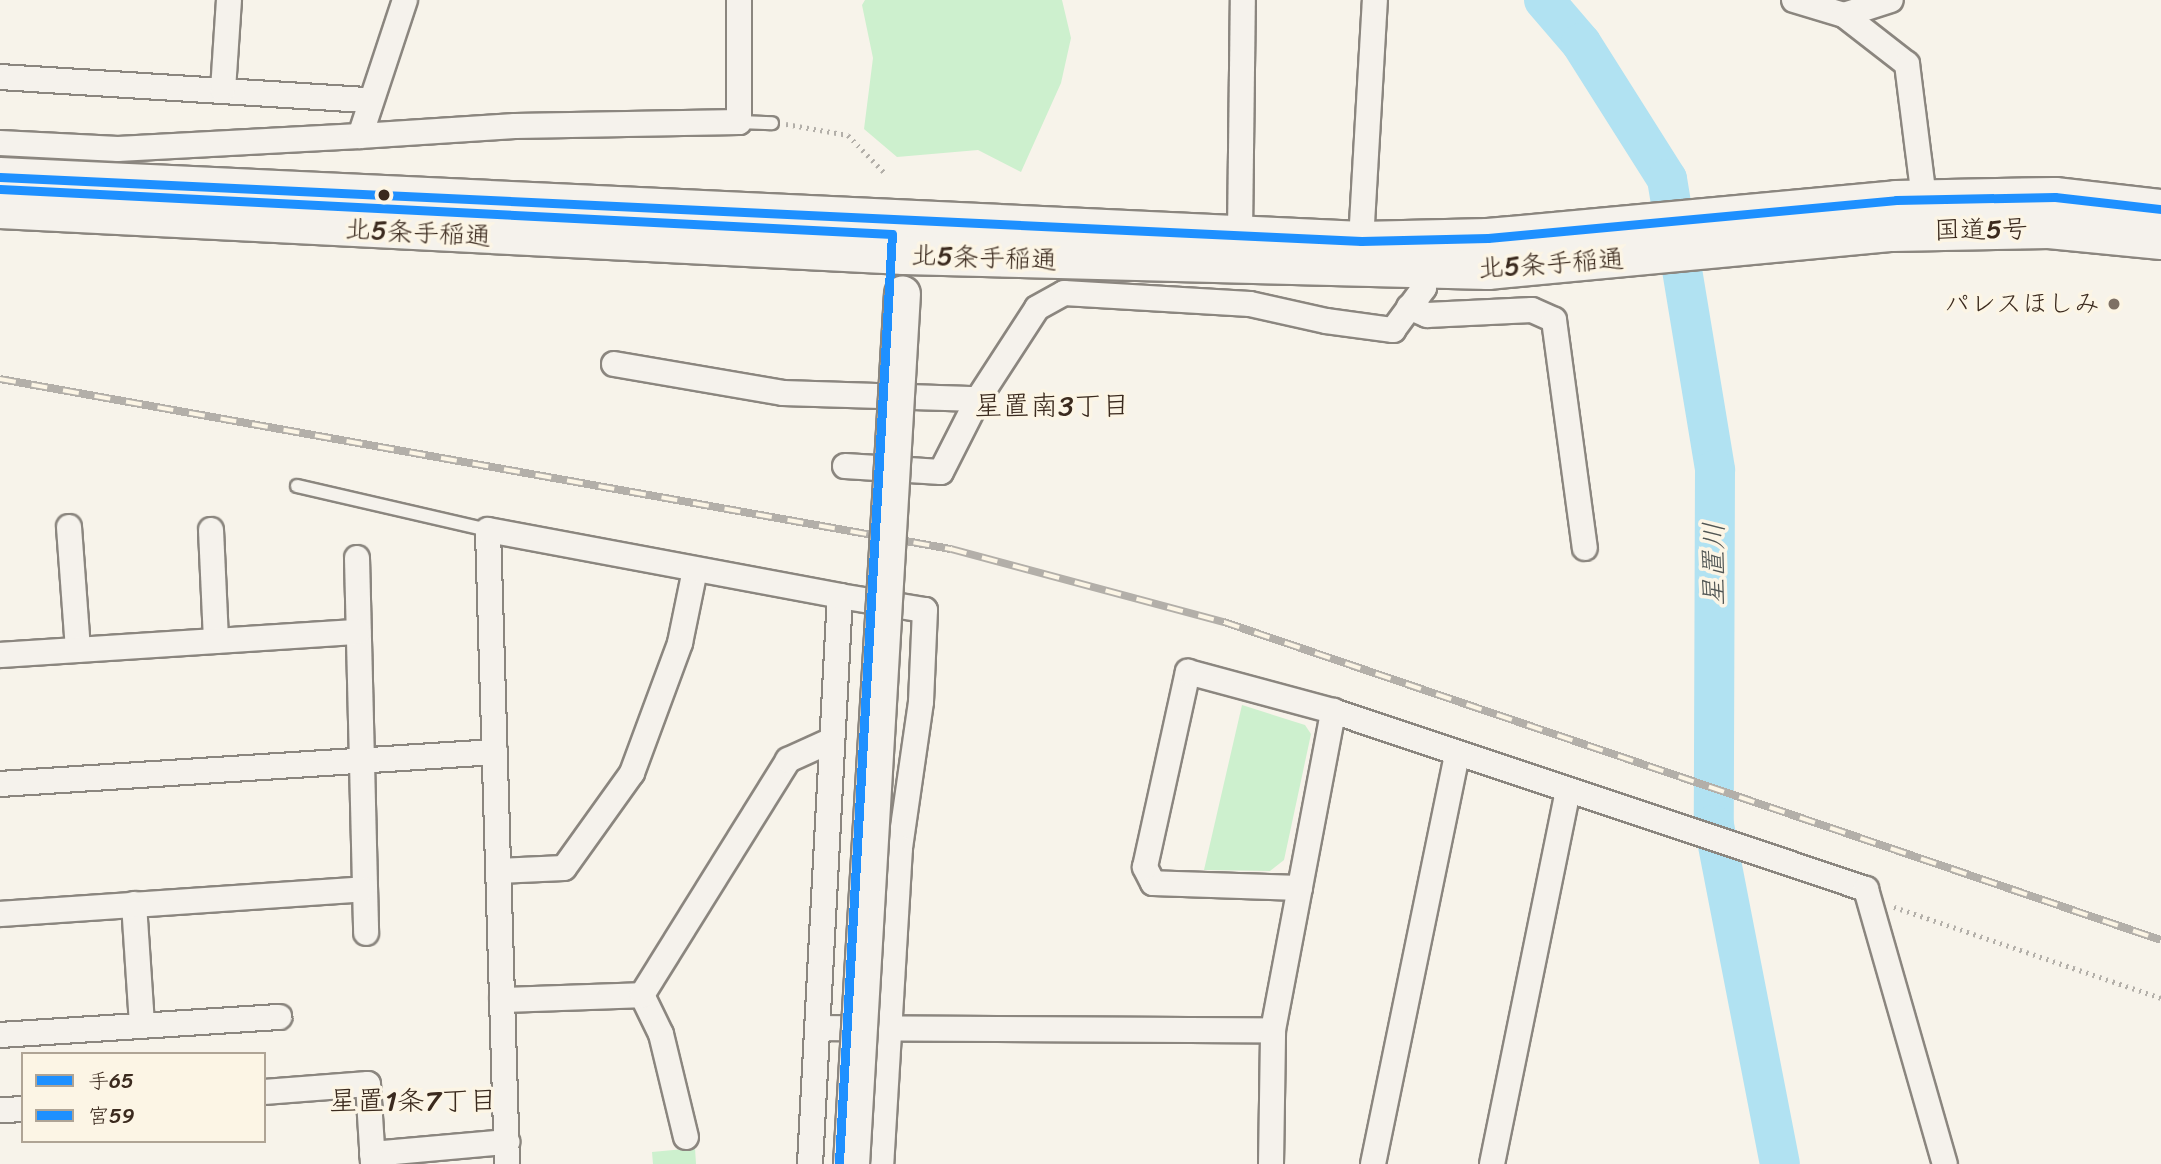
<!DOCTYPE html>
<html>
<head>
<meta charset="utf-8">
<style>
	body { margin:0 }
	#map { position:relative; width:2161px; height:1164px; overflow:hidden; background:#f7f3ea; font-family:Sriracha,"Klee One",sans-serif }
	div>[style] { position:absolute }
	.green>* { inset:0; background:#cdf0ce }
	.river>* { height:40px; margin:-20px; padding:0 20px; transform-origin:20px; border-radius:20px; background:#b1e2f2 }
	.path>* { height:4.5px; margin-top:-2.25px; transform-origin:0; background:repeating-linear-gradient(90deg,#b3afa9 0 2px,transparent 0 7px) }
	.roads { filter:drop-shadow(2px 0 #8b867f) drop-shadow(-2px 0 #8b867f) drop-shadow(0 2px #8b867f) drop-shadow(0 -2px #8b867f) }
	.lane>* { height:12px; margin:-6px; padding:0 6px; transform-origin:6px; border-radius:6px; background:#f5f2ec }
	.street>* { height:24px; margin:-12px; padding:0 12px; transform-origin:12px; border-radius:12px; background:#f5f2ec }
	.highway>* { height:38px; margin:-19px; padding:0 19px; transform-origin:19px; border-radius:19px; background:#f5f2ec }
	.rail>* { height:8px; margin-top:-4px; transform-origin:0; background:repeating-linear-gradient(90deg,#fcf5e5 0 16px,#b3afa9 0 32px); box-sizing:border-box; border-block:2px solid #b3afa9 }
	.bridges { filter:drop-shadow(2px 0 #8b867f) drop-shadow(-2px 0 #8b867f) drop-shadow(0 2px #8b867f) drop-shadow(0 -2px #8b867f) }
	.secondary-bridge>* { height:35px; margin:-17.5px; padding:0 17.5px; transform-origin:17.5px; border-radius:17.5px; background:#f5f2ec }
	.bus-1>* { height:9px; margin:-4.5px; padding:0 4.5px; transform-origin:4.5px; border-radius:4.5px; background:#1e90ff }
	.bus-2>* { height:9px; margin:-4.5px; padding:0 4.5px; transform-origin:4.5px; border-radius:4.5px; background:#1e90ff }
	.dots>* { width:19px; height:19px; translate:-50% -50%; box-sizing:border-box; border:4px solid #fcf5e5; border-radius:50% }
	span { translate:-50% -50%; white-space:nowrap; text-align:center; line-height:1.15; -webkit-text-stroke:7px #fcf5e5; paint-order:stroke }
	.street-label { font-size:26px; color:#3b2a1e }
	.poi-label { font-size:26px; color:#3b2a1e }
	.right { translate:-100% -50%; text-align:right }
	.neighbourhood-label { font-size:28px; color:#3b2a1e }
	.water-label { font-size:28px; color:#515654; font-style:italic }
	.legend { position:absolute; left:21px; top:1052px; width:245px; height:91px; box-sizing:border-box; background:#fcf5e5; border:2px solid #afa495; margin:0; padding:9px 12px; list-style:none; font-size:21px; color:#3b2a1e }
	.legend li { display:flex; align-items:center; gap:14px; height:35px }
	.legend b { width:35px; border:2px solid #afa495 }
</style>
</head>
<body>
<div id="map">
	<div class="green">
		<div style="clip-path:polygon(865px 0,1062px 0,1071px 38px,1061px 83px,1021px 172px,978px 150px,897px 157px,864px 129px,873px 58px,862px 5px)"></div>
		<div style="clip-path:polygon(1242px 705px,1305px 725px,1311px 734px,1284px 860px,1270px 871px,1204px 870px)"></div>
		<div style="clip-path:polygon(695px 1148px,696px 1164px,653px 1164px,652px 1152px)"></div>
	</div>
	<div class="river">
		<div style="left:1544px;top:0;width:57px;rotate:49.3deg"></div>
		<div style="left:1581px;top:43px;width:161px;rotate:57.7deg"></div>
		<div style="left:1667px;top:179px;width:295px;rotate:80.6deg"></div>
		<div style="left:1715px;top:470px;width:355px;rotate:90.2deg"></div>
		<div style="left:1714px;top:825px;width:345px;rotate:79deg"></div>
	</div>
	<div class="path">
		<div style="left:786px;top:124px;width:63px;rotate:10.1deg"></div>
		<div style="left:848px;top:135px;width:52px;rotate:45.8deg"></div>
		<div style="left:1894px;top:907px;width:282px;rotate:18.8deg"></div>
	</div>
	<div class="roads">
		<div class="lane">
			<div style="left:739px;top:122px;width:33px;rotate:2deg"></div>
			<div style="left:297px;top:486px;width:196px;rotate:13deg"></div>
		</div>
		<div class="street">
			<div style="left:1794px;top:0;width:52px;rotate:16.7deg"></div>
			<div style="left:1844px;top:15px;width:80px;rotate:37.9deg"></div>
			<div style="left:1907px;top:64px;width:136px;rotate:82.8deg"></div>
			<div style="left:1844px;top:15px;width:49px;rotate:-17.7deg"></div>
			<div style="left:0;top:77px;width:371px;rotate:3.6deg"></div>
			<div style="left:223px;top:90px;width:90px;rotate:-86.2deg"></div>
			<div style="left:360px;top:136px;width:155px;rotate:-3.7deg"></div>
			<div style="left:515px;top:126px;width:224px;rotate:-1deg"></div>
			<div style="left:739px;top:122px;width:122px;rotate:-90deg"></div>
			<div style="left:0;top:143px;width:118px;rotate:2.9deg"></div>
			<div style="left:118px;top:149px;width:242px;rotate:-3.1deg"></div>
			<div style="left:360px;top:136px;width:143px;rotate:-71.7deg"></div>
			<div style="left:1240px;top:233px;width:233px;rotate:-89.3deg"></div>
			<div style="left:1361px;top:241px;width:241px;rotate:-86.7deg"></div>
			<div style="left:1409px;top:307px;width:20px;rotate:24deg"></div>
			<div style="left:1427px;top:315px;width:105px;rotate:-2.7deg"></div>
			<div style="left:1532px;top:310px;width:24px;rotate:24deg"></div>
			<div style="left:1554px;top:320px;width:230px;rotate:82.3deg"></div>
			<div style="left:614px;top:364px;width:171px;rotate:9.7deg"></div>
			<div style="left:783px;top:393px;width:195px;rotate:1.8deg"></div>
			<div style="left:845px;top:466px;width:96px;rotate:3.6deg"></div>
			<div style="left:941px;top:472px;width:82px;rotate:-63.1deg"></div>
			<div style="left:978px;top:399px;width:108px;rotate:-57deg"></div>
			<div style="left:1037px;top:308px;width:31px;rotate:-29deg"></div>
			<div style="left:1064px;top:293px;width:186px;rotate:3.4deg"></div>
			<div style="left:1250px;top:304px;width:78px;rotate:12.6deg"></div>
			<div style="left:1326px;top:321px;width:68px;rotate:7.7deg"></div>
			<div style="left:1393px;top:330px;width:52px;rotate:-53.6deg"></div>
			<div style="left:1424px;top:288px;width:32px;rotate:-99deg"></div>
			<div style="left:69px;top:527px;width:123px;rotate:85.8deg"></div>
			<div style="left:211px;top:530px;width:111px;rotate:87.4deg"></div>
			<div style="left:357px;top:558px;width:375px;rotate:88.6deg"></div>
			<div style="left:0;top:655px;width:359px;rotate:-3.7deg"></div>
			<div style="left:0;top:784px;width:496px;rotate:-3.7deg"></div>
			<div style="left:498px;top:871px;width:66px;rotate:-2.6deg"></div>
			<div style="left:564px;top:868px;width:117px;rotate:-54.4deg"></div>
			<div style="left:632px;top:773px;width:139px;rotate:-69.7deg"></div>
			<div style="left:680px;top:643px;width:75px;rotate:-78.4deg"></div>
			<div style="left:1300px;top:888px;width:147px;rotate:-178.1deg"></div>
			<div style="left:1153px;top:883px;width:18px;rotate:-117deg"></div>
			<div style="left:1145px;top:867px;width:200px;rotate:-77.6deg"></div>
			<div style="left:1188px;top:672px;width:150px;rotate:15.1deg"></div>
			<div style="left:1333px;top:711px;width:562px;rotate:18.47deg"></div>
			<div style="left:1866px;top:889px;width:286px;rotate:74deg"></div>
			<div style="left:134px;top:904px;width:122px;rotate:86.2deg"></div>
			<div style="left:0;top:914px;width:364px;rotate:-3.9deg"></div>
			<div style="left:642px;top:995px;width:43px;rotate:64deg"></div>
			<div style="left:661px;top:1034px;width:106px;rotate:76.4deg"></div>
			<div style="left:502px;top:1000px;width:140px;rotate:-2deg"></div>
			<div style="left:642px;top:995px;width:277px;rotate:-58.1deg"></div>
			<div style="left:788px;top:760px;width:48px;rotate:-24.4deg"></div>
			<div style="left:817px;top:1028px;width:456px;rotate:0.3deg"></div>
			<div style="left:0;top:1035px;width:280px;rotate:-3.7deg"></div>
			<div style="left:264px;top:1092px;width:104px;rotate:-4.4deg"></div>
			<div style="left:368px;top:1084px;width:80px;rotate:86.4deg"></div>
			<div style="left:0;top:1110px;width:23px;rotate:-2deg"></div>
			<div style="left:372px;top:1154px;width:136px;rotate:-5.1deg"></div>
			<div style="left:507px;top:1164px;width:634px;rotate:-91.72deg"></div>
			<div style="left:488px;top:530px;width:358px;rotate:10.6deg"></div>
			<div style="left:810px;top:1164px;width:569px;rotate:-86.98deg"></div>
			<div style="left:840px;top:596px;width:86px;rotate:9.4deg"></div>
			<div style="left:925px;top:610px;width:92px;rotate:92.5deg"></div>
			<div style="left:921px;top:702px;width:148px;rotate:98.2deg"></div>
			<div style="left:900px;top:848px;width:317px;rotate:93.4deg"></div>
			<div style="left:1271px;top:1164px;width:134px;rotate:-89.1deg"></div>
			<div style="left:1273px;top:1030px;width:325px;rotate:-79.3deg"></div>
			<div style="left:1373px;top:1164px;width:419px;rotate:-78.4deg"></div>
			<div style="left:1492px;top:1164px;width:382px;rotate:-78.5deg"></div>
		</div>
		<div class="highway">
			<div style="left:0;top:177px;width:1363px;rotate:2.69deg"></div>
			<div style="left:1361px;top:241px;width:127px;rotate:-1.4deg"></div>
			<div style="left:1488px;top:238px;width:410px;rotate:-5.3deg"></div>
			<div style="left:1896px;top:200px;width:159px;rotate:-1.1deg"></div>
			<div style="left:2055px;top:197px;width:107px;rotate:6.5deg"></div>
			<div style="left:0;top:209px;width:905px;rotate:2.91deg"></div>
			<div style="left:904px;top:255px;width:584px;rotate:1.47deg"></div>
			<div style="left:1488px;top:270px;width:406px;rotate:-5.4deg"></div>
			<div style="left:1892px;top:232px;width:157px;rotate:-1.1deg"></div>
			<div style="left:2049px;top:229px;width:113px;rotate:5.6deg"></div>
		</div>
	</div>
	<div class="rail">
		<div style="left:0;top:379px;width:966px;rotate:10.14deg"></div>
		<div style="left:951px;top:549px;width:283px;rotate:15deg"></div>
		<div style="left:1224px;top:622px;width:989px;rotate:18.75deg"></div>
	</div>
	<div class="bridges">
		<div class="secondary-bridge">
			<div style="left:851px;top:1164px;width:872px;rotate:-86.65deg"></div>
		</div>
	</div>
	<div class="bus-1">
		<div style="left:0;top:177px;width:1363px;rotate:2.69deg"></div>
		<div style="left:1361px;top:241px;width:127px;rotate:-1.4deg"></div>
		<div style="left:1488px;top:238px;width:410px;rotate:-5.3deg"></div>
		<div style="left:1896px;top:200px;width:159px;rotate:-1.1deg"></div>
		<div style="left:2055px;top:197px;width:107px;rotate:6.5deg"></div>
	</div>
	<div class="bus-2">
		<div style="left:0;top:189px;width:893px;rotate:2.89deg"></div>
		<div style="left:892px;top:234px;width:931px;rotate:93.27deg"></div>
	</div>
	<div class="dots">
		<div style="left:384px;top:195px;background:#3b2a1e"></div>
		<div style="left:2114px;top:304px;background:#7d7065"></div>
	</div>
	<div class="street-label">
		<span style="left:1981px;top:230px;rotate:-1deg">国道5号</span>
		<span style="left:418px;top:233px;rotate:3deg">北5条手稲通</span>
		<span style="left:984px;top:258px;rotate:2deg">北5条手稲通</span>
		<span style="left:1551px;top:264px;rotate:-4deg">北5条手稲通</span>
	</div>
	<div class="poi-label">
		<span class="right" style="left:2100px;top:304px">パレスほしみ</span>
	</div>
	<div class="neighbourhood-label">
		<span style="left:1052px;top:406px">星置南3丁目</span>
		<span style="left:413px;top:1101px">星置1条7丁目</span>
	</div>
	<div class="water-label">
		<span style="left:1714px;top:564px;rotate:-90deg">星置川</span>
	</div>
	<ul class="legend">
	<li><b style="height:9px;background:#1e90ff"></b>手65</li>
	<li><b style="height:9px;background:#1e90ff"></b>宮59</li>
	</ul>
</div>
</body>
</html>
